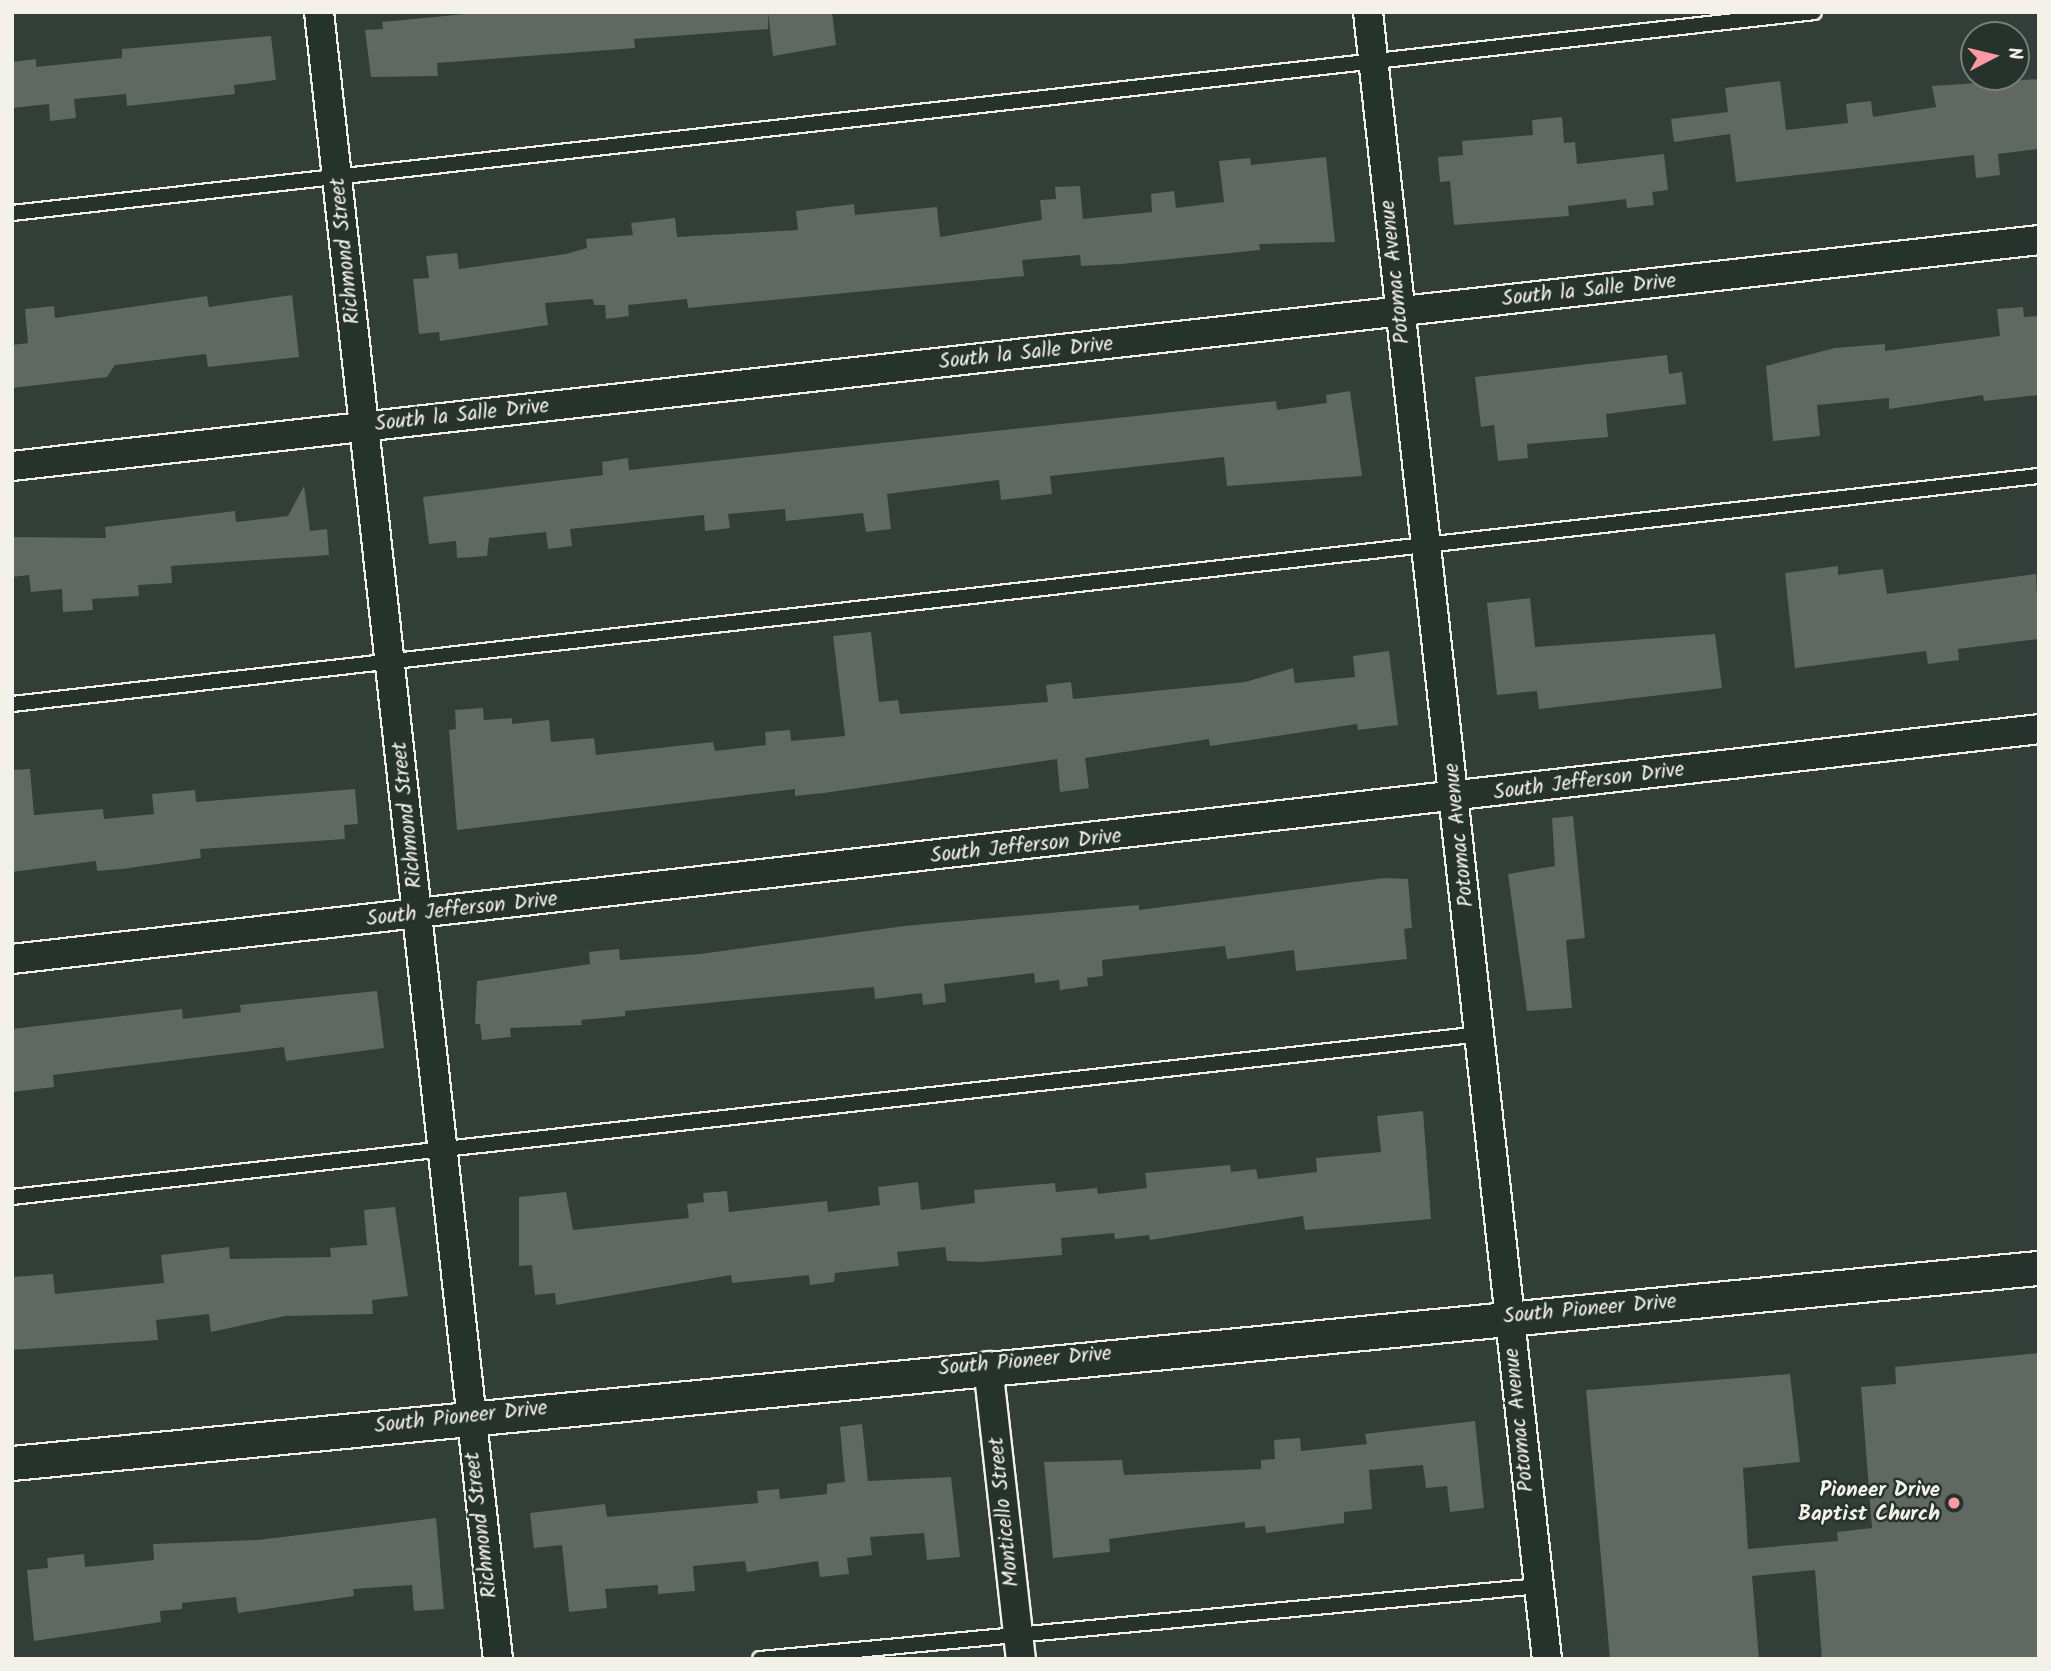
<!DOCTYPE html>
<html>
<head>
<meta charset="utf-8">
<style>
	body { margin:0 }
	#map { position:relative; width:2051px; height:1671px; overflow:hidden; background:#323e38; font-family:Kalam,sans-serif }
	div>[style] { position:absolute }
	.building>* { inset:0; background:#5f6861 }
	.roads { filter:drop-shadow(2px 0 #f4f1e8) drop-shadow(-2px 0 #f4f1e8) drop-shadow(0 2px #f4f1e8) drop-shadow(0 -2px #f4f1e8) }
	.service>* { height:14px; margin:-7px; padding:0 7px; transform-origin:7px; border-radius:7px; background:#26332d }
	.minor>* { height:28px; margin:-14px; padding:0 14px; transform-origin:14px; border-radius:14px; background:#26332d }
	.tertiary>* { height:33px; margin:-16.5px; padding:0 16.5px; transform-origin:16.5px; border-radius:16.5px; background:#26332d }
	.dots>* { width:19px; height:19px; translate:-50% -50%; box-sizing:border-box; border:4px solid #26332d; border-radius:50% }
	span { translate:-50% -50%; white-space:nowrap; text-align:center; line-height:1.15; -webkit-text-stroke:5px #26332d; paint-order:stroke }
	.street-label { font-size:21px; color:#f4f1e8 }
	.poi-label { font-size:21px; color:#f4f1e8; font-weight:700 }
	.right { translate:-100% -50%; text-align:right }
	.frame { position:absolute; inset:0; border:14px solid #f4f1e8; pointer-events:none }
	.north { position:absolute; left:1960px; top:21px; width:70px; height:70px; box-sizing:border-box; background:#26332d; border:2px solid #787f78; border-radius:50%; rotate:83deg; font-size:19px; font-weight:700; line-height:28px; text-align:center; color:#f4f1e8 }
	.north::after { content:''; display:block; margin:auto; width:24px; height:32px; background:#ff9aa2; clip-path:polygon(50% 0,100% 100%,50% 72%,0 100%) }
</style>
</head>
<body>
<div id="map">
	<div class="building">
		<div style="clip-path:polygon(486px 12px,768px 12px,768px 29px,634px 39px,635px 48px,437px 63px,438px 76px,371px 77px,365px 30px,383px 29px,382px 22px)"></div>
		<div style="clip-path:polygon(768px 12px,832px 12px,836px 45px,773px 56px)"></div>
		<div style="clip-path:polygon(271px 36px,276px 80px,234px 85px,235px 94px,127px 106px,126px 94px,74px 99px,76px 118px,50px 121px,49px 104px,12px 108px,12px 62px,36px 59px,36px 67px,122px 58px,122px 49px)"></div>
		<div style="clip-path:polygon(2039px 79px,2039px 149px,1998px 154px,2000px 175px,1976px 178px,1974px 155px,1736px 182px,1730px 134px,1674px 142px,1671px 119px,1728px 112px,1725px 88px,1780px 81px,1786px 130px,1848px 123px,1846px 104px,1871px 101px,1873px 117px,1936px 107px,1932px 86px)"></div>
		<div style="clip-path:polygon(1562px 117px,1564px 143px,1575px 142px,1577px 164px,1664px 154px,1668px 190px,1652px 192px,1654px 205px,1627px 208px,1626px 199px,1568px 206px,1569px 216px,1454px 225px,1450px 181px,1440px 182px,1438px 157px,1463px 155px,1462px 141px,1533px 135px,1532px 120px)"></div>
		<div style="clip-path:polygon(1326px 157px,1335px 242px,1259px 244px,1260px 250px,1121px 264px,1081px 266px,1080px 255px,1022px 260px,1024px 276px,688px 308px,687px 299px,628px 305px,629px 316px,606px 319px,605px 305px,594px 305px,593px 299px,545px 303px,548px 325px,440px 341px,439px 332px,419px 334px,413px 279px,429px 278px,426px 256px,457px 253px,459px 269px,566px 254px,587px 248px,586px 239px,633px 235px,631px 223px,675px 218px,677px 237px,798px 230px,796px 211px,854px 204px,855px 215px,937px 207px,940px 237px,1042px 220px,1040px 200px,1056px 199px,1055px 187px,1080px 186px,1083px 219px,1152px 212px,1151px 194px,1174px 191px,1176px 208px,1224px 202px,1219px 161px,1250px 158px,1251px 165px)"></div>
		<div style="clip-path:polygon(292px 295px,299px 357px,208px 367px,206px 354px,115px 365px,107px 377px,12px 388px,12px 345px,28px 343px,25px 309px,54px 306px,55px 318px,207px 296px,209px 307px)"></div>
		<div style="clip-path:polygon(2023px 307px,2024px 317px,2039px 316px,2039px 395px,1984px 401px,1983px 395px,1889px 409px,1889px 398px,1817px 405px,1820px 436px,1773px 441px,1766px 366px,1835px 348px,1885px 344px,1885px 351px,2000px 336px,1997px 309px)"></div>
		<div style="clip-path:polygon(1667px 355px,1669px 374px,1682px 372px,1686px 404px,1606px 414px,1608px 437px,1527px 444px,1528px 458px,1498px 461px,1494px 425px,1481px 427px,1475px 377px)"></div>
		<div style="clip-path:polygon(1350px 391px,1362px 476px,1227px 486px,1224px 457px,1050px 476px,1052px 494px,1001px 500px,999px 480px,887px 494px,891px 529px,866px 532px,863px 513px,786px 521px,785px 509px,728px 514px,730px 528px,705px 531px,704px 515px,570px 529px,572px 546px,548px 549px,546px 532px,489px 538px,487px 556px,457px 558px,456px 541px,429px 544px,423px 497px,603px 475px,602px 462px,628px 458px,629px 470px,1276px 401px,1277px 410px,1327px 403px,1326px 395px)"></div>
		<div style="clip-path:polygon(304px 486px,310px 531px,327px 529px,329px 555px,171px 566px,172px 583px,138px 585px,139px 596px,92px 599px,93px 610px,63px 612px,62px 589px,31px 592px,29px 575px,12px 577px,12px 537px,106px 538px,105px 527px,235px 511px,236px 522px,288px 516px)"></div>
		<div style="clip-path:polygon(1838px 566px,1838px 575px,1883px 569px,1887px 594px,2036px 574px,2039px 639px,1958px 649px,1959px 660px,1928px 664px,1926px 651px,1795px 668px,1785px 573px)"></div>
		<div style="clip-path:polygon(1530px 598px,1535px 647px,1715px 634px,1722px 688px,1539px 709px,1537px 691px,1497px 695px,1487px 603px)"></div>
		<div style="clip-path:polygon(871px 632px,879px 702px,898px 700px,900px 714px,1048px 702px,1046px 685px,1071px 682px,1073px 699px,1245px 682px,1293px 668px,1295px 683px,1355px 677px,1353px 656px,1389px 651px,1398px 725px,1358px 730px,1357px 724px,1210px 746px,1209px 739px,1085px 758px,1089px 788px,1060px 792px,1057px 759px,824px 793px,795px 796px,795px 789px,457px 830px,449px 730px,456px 729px,455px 710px,483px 708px,484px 720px,512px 718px,512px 724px,549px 720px,551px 742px,594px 738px,596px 755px,713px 742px,715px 751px,766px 745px,765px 732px,790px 730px,791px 741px,845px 736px,833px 636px)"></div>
		<div style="clip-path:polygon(30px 769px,34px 815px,103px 809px,104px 819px,154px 814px,152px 794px,195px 790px,196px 802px,355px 789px,358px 824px,344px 825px,345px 839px,200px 849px,201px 858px,122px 869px,97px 871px,96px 861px,12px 872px,12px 770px)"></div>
		<div style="clip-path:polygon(1573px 816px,1585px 938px,1566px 940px,1572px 1008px,1527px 1011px,1508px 874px,1555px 866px,1552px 818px)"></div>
		<div style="clip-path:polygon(1384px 878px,1408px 879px,1412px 928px,1404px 929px,1407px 959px,1296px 971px,1294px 950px,1227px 959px,1225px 946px,1102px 960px,1103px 976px,1087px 978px,1088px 986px,1060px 990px,1059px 980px,1035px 983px,1034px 973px,944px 984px,946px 1002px,923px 1005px,922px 993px,875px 999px,874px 987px,625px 1011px,625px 1016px,581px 1020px,582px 1025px,510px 1028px,511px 1037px,482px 1040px,480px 1024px,475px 1024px,477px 981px,590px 964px,589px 952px,619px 949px,620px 960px,700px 954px,904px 926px,1139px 905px,1139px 910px)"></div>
		<div style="clip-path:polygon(377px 991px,384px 1048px,286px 1061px,284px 1047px,53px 1075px,54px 1087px,12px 1092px,12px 1029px,182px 1009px,183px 1019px,241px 1012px,240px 1005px)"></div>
		<div style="clip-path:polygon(1423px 1111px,1431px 1219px,1305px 1230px,1303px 1216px,1150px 1240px,1149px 1235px,1115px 1239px,1114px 1233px,1061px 1238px,1062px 1255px,982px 1262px,947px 1261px,945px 1247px,897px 1252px,899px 1266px,835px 1273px,834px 1282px,810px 1285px,809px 1275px,732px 1283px,731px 1275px,556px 1305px,555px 1293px,535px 1295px,532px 1265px,519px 1266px,519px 1197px,566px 1192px,573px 1230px,689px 1218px,687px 1204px,704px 1202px,703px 1193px,727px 1191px,729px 1212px,827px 1201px,828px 1212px,880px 1205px,878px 1187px,918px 1182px,921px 1210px,975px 1203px,974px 1190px,1055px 1183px,1056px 1192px,1097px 1188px,1098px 1194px,1147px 1188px,1145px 1173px,1230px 1165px,1231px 1172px,1256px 1169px,1258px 1179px,1317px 1172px,1316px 1158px,1381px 1152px,1377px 1116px)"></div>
		<div style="clip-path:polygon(395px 1207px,408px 1296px,372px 1300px,373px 1314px,285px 1316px,211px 1332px,209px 1314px,156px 1320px,158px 1340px,12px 1350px,12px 1277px,53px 1274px,55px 1294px,164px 1283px,161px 1255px,229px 1247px,230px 1259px,331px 1257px,330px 1248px,367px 1245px,364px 1210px)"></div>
		<div style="clip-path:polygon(2039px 1353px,2039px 1659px,1822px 1659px,1815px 1570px,1752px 1576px,1759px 1659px,1610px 1659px,1586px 1390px,1790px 1374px,1800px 1462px,1743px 1468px,1748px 1549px,1838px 1541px,1837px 1532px,1872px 1528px,1861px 1387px,1896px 1384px,1895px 1367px)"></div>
		<div style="clip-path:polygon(1475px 1421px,1484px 1508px,1450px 1512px,1447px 1486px,1426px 1488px,1423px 1465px,1369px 1470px,1372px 1509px,1344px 1512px,1344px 1523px,1266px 1533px,1265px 1526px,1245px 1528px,1245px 1522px,1183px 1529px,1109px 1539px,1110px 1552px,1053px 1558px,1044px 1462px,1122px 1460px,1124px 1475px,1261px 1469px,1261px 1460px,1275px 1459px,1274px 1440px,1300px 1438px,1301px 1451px,1367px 1444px,1365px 1434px)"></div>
		<div style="clip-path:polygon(862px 1424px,868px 1481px,951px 1477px,960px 1557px,927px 1560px,924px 1533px,870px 1537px,872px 1555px,847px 1558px,849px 1574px,820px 1577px,818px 1561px,747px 1572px,745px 1561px,693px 1566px,695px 1591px,658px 1594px,658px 1585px,605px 1589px,607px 1608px,569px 1612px,562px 1545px,534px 1548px,530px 1513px,605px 1504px,607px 1517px,758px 1503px,757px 1491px,779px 1489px,780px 1499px,827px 1494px,827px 1484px,845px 1482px,840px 1427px)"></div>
		<div style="clip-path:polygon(436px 1518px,444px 1609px,414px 1611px,412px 1585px,353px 1589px,354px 1596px,238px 1613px,236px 1597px,182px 1603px,182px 1609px,160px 1611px,161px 1622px,34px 1641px,27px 1570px,48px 1568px,47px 1558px,84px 1554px,85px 1567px,154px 1560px,153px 1544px,258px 1540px)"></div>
	</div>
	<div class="roads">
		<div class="service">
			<div style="left:12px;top:213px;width:1813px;rotate:-6.36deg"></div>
			<div style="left:12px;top:704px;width:2040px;rotate:-6.42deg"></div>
			<div style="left:12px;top:1197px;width:1478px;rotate:-6.33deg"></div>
			<div style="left:760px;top:1659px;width:782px;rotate:-5.35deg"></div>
		</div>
		<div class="minor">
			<div style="left:319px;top:12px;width:1657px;rotate:83.8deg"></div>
			<div style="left:1368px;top:12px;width:1657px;rotate:83.8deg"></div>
			<div style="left:12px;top:466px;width:2040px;rotate:-6.36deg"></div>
			<div style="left:12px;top:959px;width:2040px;rotate:-6.47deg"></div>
			<div style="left:988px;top:1366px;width:295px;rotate:83.6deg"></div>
		</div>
		<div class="tertiary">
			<div style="left:12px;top:1463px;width:2036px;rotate:-5.5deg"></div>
		</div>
	</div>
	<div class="dots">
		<div style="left:1954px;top:1503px;background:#ff9aa2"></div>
	</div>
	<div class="street-label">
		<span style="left:346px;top:251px;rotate:-96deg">Richmond Street</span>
		<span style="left:1396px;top:272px;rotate:-96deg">Potomac Avenue</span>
		<span style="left:1589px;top:291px;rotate:-6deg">South la Salle Drive</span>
		<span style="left:1026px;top:354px;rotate:-6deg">South la Salle Drive</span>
		<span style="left:462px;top:416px;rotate:-6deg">South la Salle Drive</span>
		<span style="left:1589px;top:782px;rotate:-7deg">South Jefferson Drive</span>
		<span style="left:408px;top:815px;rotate:-96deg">Richmond Street</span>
		<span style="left:1460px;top:835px;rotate:-96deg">Potomac Avenue</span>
		<span style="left:1026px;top:847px;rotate:-6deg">South Jefferson Drive</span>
		<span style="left:462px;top:910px;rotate:-6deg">South Jefferson Drive</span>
		<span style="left:1590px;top:1310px;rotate:-5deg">South Pioneer Drive</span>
		<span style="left:1025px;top:1362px;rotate:-5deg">South Pioneer Drive</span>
		<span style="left:461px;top:1418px;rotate:-6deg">South Pioneer Drive</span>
		<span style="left:1520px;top:1420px;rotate:-96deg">Potomac Avenue</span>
		<span style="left:1005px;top:1512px;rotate:-96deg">Monticello Street</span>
		<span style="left:482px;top:1525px;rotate:-97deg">Richmond Street</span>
	</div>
	<div class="poi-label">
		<span class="right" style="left:1940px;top:1503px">Pioneer Drive<br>Baptist Church</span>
	</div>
	<div class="frame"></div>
	<div class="north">N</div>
</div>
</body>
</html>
